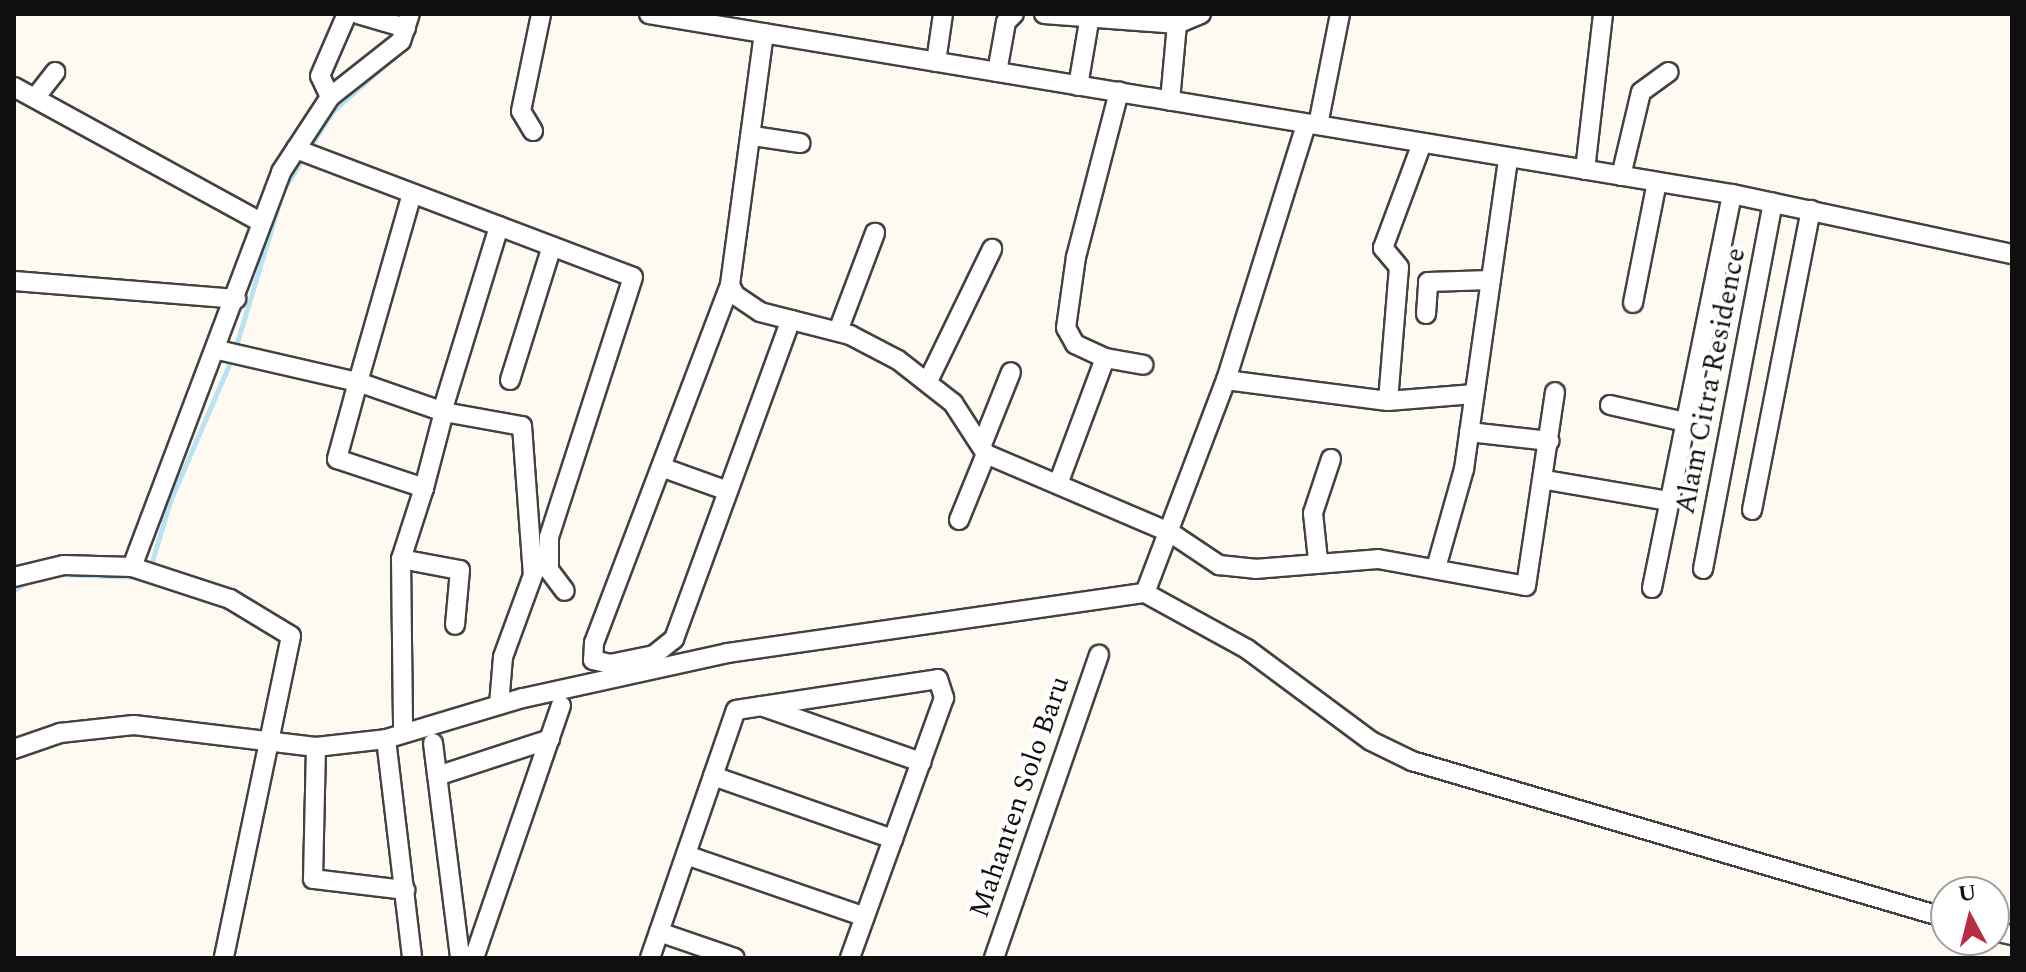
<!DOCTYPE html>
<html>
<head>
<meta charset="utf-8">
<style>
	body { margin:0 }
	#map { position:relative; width:2026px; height:972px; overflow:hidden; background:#fefaf1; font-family:Spectral,serif }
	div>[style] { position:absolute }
	.stream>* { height:5px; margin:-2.5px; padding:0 2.5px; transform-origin:2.5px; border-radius:2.5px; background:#b9e3f3 }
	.roads { filter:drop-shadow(2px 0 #424242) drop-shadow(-2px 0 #424242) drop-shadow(0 2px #424242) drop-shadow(0 -2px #424242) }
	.minor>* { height:18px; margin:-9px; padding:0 9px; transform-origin:9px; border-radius:9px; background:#fff }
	span { translate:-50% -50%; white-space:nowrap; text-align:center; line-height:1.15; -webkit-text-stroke:8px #fff; paint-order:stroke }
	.street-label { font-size:28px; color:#0f0f0f }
	.frame { position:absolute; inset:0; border:16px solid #0f0f0f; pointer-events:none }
	.north { position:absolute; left:1930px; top:876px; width:80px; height:80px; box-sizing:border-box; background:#fff; border:2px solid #9f9f9f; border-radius:50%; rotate:353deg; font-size:22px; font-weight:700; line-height:32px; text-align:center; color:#0f0f0f }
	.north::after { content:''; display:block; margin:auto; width:28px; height:36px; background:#b72e43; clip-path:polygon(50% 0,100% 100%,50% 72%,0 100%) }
</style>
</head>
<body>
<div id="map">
	<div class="stream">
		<div style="left:235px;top:349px;width:166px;rotate:-73.2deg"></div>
		<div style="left:283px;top:190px;width:92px;rotate:-57.9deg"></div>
		<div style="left:332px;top:112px;width:89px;rotate:-41.8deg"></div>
		<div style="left:150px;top:568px;width:70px;rotate:-73.4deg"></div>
		<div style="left:170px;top:501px;width:156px;rotate:-66.6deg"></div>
		<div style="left:55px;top:574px;width:85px;rotate:2deg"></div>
		<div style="left:14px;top:590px;width:15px;rotate:-32deg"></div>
	</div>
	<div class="roads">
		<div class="minor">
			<div style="left:358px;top:14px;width:50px;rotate:16.3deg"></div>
			<div style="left:649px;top:14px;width:1098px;rotate:9.44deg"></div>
			<div style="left:1732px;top:194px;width:286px;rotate:12.1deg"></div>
			<div style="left:1044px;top:14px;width:133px;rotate:4.3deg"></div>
			<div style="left:1177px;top:24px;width:77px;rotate:95.2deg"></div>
			<div style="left:1177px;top:24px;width:26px;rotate:-23deg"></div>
			<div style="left:764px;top:33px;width:254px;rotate:97.7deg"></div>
			<div style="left:730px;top:285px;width:11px;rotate:63deg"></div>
			<div style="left:735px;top:295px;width:30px;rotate:34deg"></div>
			<div style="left:760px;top:312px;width:93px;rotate:14.3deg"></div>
			<div style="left:850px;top:335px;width:54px;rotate:27.5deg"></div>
			<div style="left:898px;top:360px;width:70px;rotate:38deg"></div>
			<div style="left:953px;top:403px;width:61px;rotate:57.1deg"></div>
			<div style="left:986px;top:454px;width:201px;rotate:23.1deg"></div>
			<div style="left:1171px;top:533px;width:58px;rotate:33.7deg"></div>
			<div style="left:1219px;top:565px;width:36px;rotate:6deg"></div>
			<div style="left:1255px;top:569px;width:123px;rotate:-4.6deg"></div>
			<div style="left:1378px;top:559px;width:150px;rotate:10.3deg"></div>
			<div style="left:1526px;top:586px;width:196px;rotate:-81.5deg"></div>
			<div style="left:936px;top:62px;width:49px;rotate:-81.7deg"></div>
			<div style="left:997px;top:72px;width:51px;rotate:-79.8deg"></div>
			<div style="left:1006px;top:22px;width:11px;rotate:-45deg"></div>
			<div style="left:1078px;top:86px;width:71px;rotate:-80.3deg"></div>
			<div style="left:14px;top:87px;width:281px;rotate:28.7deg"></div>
			<div style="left:330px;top:97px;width:23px;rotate:-115deg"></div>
			<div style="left:320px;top:76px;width:68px;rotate:-66.5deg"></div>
			<div style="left:35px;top:98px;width:33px;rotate:-52deg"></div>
			<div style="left:1318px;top:125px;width:113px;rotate:-78.8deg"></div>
			<div style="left:533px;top:131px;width:23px;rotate:-121deg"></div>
			<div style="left:521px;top:111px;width:99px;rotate:-78.3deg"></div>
			<div style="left:753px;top:136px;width:48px;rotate:8.5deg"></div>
			<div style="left:296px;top:149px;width:360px;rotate:20.8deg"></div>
			<div style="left:633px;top:277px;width:273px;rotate:107.9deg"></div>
			<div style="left:549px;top:537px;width:33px;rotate:90deg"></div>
			<div style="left:549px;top:570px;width:26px;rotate:53deg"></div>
			<div style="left:1585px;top:170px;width:157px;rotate:-83.4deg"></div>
			<div style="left:1621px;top:176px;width:86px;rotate:-76.6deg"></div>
			<div style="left:1641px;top:92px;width:34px;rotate:-36deg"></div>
			<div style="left:14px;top:281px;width:223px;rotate:4.6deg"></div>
			<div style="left:730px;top:285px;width:383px;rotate:110.8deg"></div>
			<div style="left:594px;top:643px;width:17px;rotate:93deg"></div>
			<div style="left:593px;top:660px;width:17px;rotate:13deg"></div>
			<div style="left:610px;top:664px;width:45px;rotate:-11.6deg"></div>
			<div style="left:654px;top:655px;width:26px;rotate:-39deg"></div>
			<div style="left:674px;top:639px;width:340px;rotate:-69.9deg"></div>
			<div style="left:1633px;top:303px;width:123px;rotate:-78.8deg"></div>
			<div style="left:1426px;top:314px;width:32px;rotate:-86deg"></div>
			<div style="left:1428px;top:282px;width:63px;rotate:-1.8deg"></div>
			<div style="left:838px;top:331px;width:105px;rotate:-69.3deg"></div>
			<div style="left:218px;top:350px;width:144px;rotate:12.9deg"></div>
			<div style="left:358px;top:382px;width:91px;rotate:19.2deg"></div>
			<div style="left:444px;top:412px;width:79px;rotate:10.2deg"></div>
			<div style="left:522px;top:426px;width:149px;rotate:85.8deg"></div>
			<div style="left:533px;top:575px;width:87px;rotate:110.1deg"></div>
			<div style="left:503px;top:657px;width:48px;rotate:94.8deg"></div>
			<div style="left:1105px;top:358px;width:39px;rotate:10deg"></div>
			<div style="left:360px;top:375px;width:188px;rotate:-74deg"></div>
			<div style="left:510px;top:380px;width:140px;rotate:-72.6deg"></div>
			<div style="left:1226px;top:380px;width:163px;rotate:7.4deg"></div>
			<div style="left:1388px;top:401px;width:86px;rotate:-4.7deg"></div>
			<div style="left:928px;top:381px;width:147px;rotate:-64.1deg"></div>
			<div style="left:358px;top:382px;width:80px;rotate:105.3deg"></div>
			<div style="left:337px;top:459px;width:92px;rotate:18.4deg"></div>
			<div style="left:424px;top:488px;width:75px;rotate:107.9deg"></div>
			<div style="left:401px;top:559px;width:174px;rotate:89.3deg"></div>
			<div style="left:1388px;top:401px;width:134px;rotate:-85.3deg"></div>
			<div style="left:1399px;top:267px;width:25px;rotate:-130deg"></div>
			<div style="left:1383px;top:248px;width:112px;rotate:-69.6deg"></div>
			<div style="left:445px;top:402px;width:184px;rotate:-72.9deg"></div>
			<div style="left:1610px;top:405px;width:77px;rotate:12.8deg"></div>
			<div style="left:1469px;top:432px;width:81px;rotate:6.4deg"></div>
			<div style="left:983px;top:442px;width:75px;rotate:-68.2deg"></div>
			<div style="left:661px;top:467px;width:71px;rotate:19.7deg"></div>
			<div style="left:1546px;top:480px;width:125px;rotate:9.7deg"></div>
			<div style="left:1058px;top:484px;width:134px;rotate:-69.5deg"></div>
			<div style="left:1105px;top:358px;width:33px;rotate:-155deg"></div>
			<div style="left:1075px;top:344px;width:18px;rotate:-119deg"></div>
			<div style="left:1066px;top:328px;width:72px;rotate:-82deg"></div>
			<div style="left:1076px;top:257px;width:171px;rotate:-75.4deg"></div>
			<div style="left:424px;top:488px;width:79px;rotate:-75.3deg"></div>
			<div style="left:1752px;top:510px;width:306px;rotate:-78.9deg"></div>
			<div style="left:959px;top:520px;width:71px;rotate:-67.8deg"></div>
			<div style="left:401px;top:559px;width:60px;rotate:10.6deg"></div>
			<div style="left:460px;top:570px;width:55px;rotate:95.2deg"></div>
			<div style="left:1318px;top:560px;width:47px;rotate:-96.1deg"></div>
			<div style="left:1313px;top:513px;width:57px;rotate:-71.6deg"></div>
			<div style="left:132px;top:567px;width:103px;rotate:18.1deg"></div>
			<div style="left:230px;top:599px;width:71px;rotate:31.2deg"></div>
			<div style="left:291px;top:636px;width:329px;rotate:101.8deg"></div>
			<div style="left:1436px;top:568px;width:103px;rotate:-74.2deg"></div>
			<div style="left:1464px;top:469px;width:314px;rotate:-81.9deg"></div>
			<div style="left:1703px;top:569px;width:373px;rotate:-79.2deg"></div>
			<div style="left:14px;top:577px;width:51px;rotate:-13.5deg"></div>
			<div style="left:64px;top:565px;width:68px;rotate:1.7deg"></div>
			<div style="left:132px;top:567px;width:422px;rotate:-69.3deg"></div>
			<div style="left:281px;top:172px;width:90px;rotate:-56.8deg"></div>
			<div style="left:330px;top:97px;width:90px;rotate:-38.3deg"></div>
			<div style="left:401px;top:41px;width:28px;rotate:-72deg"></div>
			<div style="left:1652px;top:588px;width:402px;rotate:-78.5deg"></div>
			<div style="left:1145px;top:593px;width:116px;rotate:28.8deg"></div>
			<div style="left:1247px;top:649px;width:154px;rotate:36.6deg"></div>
			<div style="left:1371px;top:741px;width:46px;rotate:26deg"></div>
			<div style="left:1412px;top:761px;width:557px;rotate:16.38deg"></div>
			<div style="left:761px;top:706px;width:170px;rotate:19.3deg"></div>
			<div style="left:386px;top:739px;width:143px;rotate:-16.7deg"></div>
			<div style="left:523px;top:698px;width:209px;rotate:-12.4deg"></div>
			<div style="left:727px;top:653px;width:422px;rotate:-8.2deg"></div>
			<div style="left:1145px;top:593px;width:228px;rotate:-69.2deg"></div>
			<div style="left:1226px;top:380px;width:268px;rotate:-72.6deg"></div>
			<div style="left:433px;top:743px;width:217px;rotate:82.8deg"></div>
			<div style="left:316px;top:747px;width:132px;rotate:91.3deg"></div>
			<div style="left:313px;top:879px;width:93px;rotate:6.8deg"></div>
			<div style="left:14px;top:749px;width:49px;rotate:-19.2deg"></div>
			<div style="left:60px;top:733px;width:74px;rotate:-6.2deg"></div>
			<div style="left:134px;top:725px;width:183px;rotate:6.9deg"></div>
			<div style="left:316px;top:747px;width:70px;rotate:-6.5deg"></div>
			<div style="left:386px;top:739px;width:221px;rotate:83.2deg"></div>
			<div style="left:437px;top:776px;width:119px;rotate:-18.1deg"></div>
			<div style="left:713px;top:776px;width:191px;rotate:19.3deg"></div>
			<div style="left:686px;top:855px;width:189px;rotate:19.1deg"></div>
			<div style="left:1994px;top:931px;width:18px;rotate:13deg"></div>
			<div style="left:659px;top:932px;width:80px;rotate:18.9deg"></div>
			<div style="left:474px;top:958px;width:267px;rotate:-71deg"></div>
			<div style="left:650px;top:958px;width:262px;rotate:-70.9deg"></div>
			<div style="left:736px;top:710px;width:204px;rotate:-8.7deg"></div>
			<div style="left:938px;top:679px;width:20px;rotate:72deg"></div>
			<div style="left:944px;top:698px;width:276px;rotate:109.9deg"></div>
			<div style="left:994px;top:958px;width:321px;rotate:-70.9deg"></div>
		</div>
	</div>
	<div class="street-label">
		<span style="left:1711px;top:381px;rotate:-79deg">Alam Citra Residence</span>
		<span style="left:1020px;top:797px;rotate:-71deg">Mahanten Solo Baru</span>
	</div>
	<div class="frame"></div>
	<div class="north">U</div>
</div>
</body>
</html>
